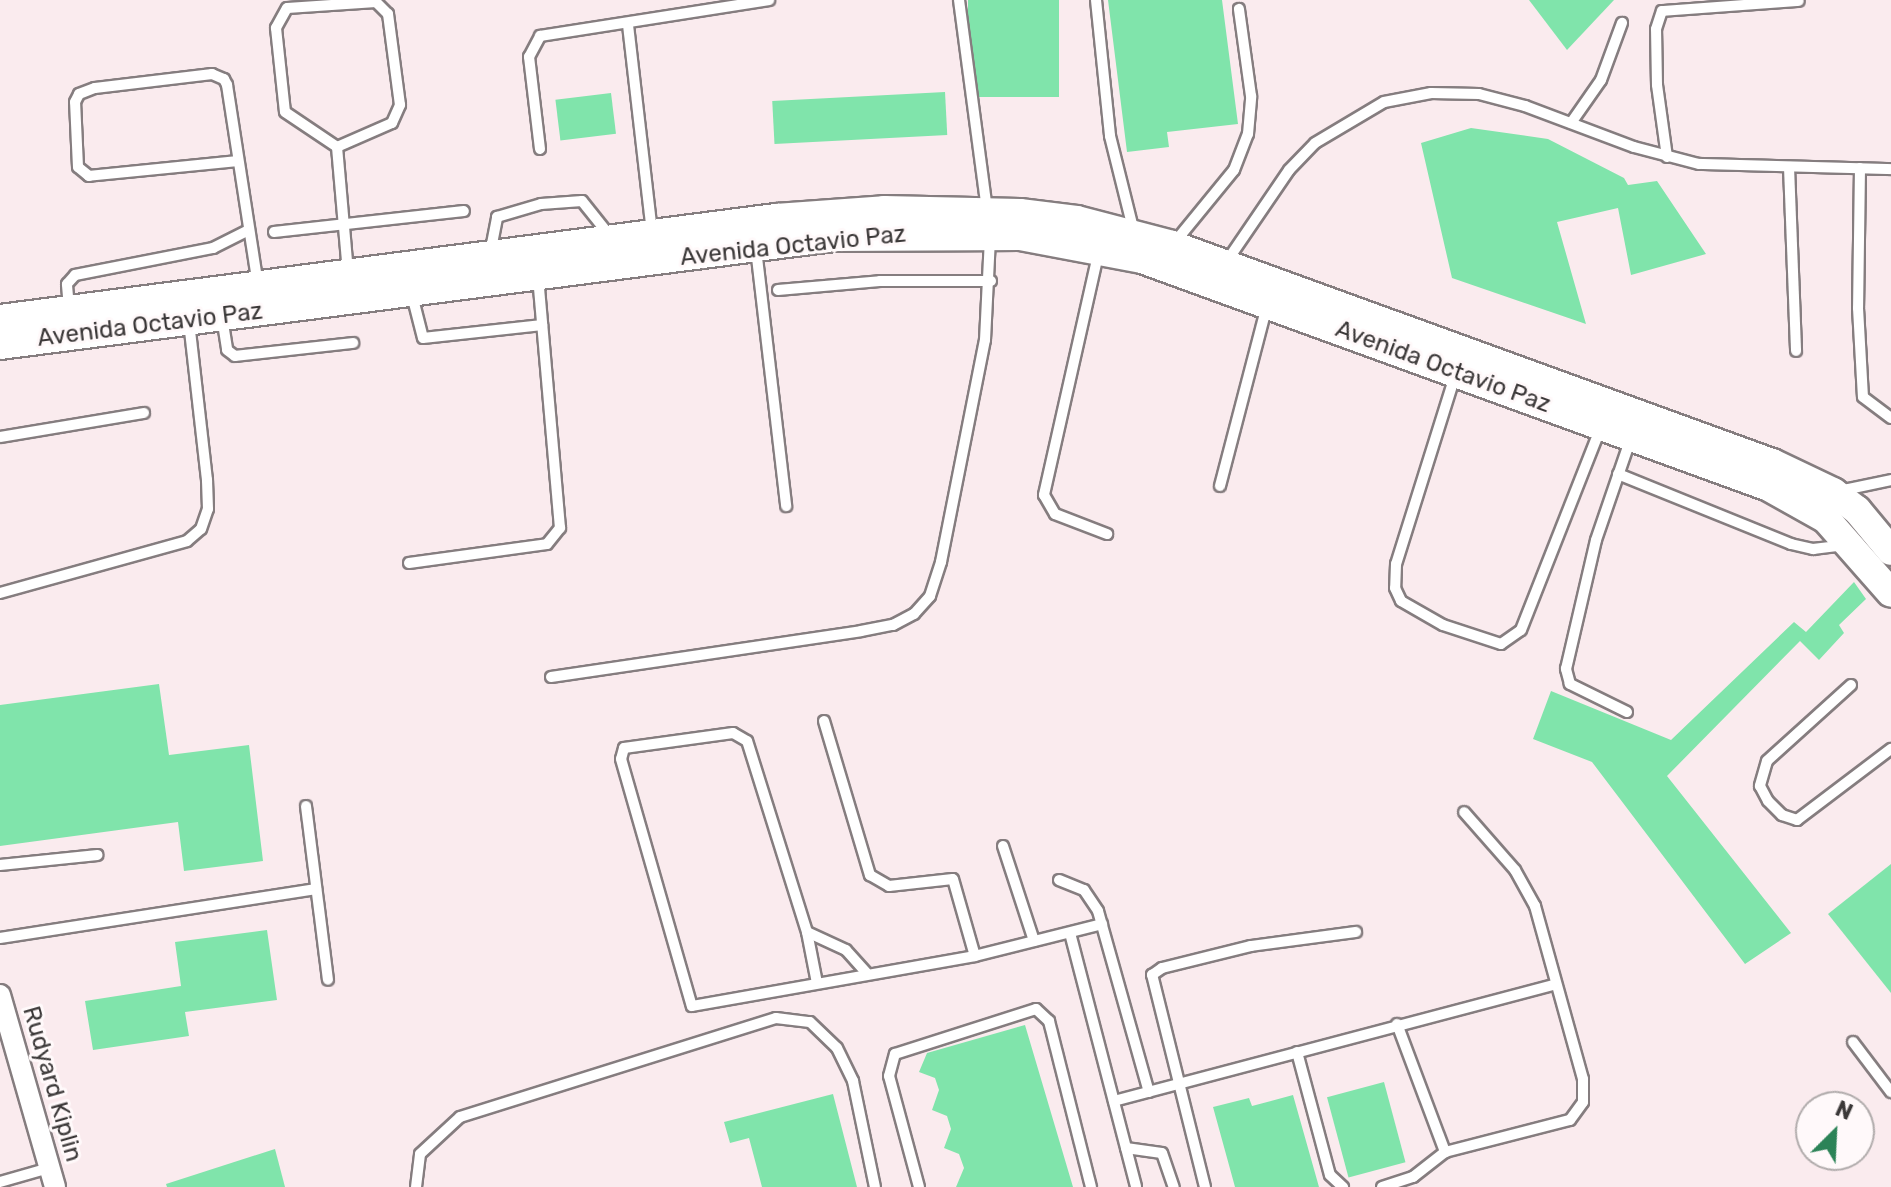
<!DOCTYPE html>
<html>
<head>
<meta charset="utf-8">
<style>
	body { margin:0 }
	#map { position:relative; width:1891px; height:1187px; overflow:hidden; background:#fff9fa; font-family:Rubik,sans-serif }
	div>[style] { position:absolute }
	.built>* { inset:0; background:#faebee }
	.building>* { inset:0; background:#80e4ab; transform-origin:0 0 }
	.roads { filter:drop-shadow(2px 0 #857d7f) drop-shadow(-2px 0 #857d7f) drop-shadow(0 2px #857d7f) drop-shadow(0 -2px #857d7f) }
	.lane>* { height:10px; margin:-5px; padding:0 5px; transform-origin:5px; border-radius:5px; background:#fff }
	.street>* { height:20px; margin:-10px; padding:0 10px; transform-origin:10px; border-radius:10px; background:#fff }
	.secondary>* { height:28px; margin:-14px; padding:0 14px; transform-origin:14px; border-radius:14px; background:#fff }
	span { translate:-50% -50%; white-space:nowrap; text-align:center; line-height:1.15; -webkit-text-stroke:6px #fff9fa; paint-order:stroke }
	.street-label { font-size:24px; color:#3b3838 }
	.north { position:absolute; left:1795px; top:1091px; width:80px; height:80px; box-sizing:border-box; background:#fff9fa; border:2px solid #b1acac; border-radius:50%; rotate:24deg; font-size:22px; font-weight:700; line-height:32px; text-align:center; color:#3b3838 }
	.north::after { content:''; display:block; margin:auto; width:28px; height:36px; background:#2c8357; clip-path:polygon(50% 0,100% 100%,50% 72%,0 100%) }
</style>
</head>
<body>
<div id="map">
	<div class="built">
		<div style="clip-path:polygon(evenodd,0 0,1891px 0,1891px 1187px,0 1187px,0 0,1811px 1107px,1859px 1107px,1859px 1155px,1811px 1155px,1811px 1107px)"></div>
	</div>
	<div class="building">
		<div style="left:968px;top:0;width:91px;height:97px"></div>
		<div style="clip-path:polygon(1108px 0,1222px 0,1238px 124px,1167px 132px,1169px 147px,1127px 152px)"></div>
		<div style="clip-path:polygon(1529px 0,1614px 0,1567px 50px)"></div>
		<div style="left:945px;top:92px;width:43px;height:173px;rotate:87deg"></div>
		<div style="left:611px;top:93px;width:41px;height:56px;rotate:83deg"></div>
		<div style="clip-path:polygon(1471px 128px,1548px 139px,1624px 178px,1628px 185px,1657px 181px,1706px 254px,1631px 275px,1618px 208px,1557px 222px,1586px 324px,1452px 278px,1421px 143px)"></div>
		<div style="clip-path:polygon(1854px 582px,1866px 599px,1839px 625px,1844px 633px,1819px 660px,1800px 641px,1667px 776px,1791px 933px,1745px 964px,1592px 762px,1533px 739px,1551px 691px,1671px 740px,1794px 622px,1806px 632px)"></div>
		<div style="clip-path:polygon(159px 684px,169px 755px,249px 745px,263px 861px,184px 871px,178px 822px,0 846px,0 705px)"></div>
		<div style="clip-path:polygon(1891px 864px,1891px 993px,1828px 914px)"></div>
		<div style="clip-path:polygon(267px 930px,277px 1000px,185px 1012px,189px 1036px,93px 1050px,85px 1001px,181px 986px,175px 942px)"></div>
		<div style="clip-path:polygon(1025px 1025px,1073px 1187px,956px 1187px,964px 1168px,959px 1154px,944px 1148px,951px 1129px,947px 1116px,932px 1110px,939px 1090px,935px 1078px,919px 1072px,927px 1053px)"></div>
		<div style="left:1384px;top:1082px;width:83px;height:59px;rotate:75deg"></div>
		<div style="clip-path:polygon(833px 1094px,857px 1187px,762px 1187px,749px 1138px,730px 1143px,724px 1122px)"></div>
		<div style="clip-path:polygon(1293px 1095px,1319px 1187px,1235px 1187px,1213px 1107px,1249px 1098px,1252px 1106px)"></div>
		<div style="clip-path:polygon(275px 1149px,285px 1187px,167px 1187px,166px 1184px)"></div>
	</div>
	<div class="roads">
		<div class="lane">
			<div style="left:959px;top:0;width:213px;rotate:82.4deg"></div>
			<div style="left:1096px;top:0;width:137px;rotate:84.1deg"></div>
			<div style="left:1110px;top:136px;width:99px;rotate:76deg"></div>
			<div style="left:628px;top:25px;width:209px;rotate:83.4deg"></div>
			<div style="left:1571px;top:123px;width:52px;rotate:-55.1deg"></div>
			<div style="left:1601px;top:80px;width:61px;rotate:-69.8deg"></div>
			<div style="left:337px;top:147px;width:60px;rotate:-23.6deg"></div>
			<div style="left:392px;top:123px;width:20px;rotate:-66deg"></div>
			<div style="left:400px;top:105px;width:92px;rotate:-97.5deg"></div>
			<div style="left:388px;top:14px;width:17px;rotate:-135deg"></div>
			<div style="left:376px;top:2px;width:89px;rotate:176.1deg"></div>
			<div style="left:287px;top:8px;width:23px;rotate:119deg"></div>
			<div style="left:276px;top:28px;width:84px;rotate:83.9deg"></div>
			<div style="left:285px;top:112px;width:63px;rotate:33.9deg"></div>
			<div style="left:337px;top:147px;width:127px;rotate:85deg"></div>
			<div style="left:540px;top:149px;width:93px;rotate:-96.8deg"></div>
			<div style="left:529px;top:57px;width:24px;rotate:-62deg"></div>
			<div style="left:540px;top:36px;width:232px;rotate:-8.9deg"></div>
			<div style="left:1667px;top:157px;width:73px;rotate:-97.9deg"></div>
			<div style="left:1657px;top:85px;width:56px;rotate:-91deg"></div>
			<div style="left:1656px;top:29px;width:19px;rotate:-72deg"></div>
			<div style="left:1662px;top:11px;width:137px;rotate:-4.2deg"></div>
			<div style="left:238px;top:161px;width:150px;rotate:174.3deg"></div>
			<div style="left:89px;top:176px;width:14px;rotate:-141deg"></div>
			<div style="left:78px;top:167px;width:65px;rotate:-92.6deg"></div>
			<div style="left:75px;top:102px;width:9px;rotate:-63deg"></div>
			<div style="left:79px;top:94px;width:17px;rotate:-21deg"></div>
			<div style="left:95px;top:88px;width:118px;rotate:-6.8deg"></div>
			<div style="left:212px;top:74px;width:13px;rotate:23deg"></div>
			<div style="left:224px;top:79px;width:7px;rotate:63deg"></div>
			<div style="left:227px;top:85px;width:202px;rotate:81.2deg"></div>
			<div style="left:1789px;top:167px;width:184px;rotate:87.8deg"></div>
			<div style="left:1860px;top:168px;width:140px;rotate:90.8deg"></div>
			<div style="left:1858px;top:308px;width:89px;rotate:86.8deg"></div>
			<div style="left:1863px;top:397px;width:35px;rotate:37deg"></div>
			<div style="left:274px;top:232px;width:191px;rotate:-6.3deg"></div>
			<div style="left:1175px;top:242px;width:93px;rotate:-50.7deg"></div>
			<div style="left:1234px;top:170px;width:39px;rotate:-69deg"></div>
			<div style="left:1248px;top:134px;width:38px;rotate:-85deg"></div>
			<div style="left:1251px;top:96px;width:88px;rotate:-97.9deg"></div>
			<div style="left:756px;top:249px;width:259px;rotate:83.3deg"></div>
			<div style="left:490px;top:254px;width:38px;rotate:-79deg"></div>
			<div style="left:497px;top:217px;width:46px;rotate:-16.5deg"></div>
			<div style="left:541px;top:204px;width:41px;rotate:-4.2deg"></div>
			<div style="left:582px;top:201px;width:45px;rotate:51.3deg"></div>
			<div style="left:1098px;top:255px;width:246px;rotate:102.7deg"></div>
			<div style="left:1044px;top:495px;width:22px;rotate:60deg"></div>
			<div style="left:1055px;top:514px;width:56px;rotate:21deg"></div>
			<div style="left:1227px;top:261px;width:110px;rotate:-55.7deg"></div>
			<div style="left:1289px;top:170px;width:37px;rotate:-46deg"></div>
			<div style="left:1315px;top:143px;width:80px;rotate:-30.7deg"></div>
			<div style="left:1384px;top:102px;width:48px;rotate:-10.8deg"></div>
			<div style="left:1431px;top:93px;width:48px;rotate:1.2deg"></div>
			<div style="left:1479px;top:94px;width:48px;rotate:14.6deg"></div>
			<div style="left:1525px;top:106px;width:116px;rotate:20.6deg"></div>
			<div style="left:1634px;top:147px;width:67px;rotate:14.7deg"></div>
			<div style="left:1699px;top:164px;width:192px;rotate:1.5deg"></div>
			<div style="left:778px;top:290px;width:102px;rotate:-5deg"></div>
			<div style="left:880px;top:281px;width:111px"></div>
			<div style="left:412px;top:295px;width:44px;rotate:75.7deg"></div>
			<div style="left:423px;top:338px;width:120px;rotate:-6.2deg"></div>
			<div style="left:69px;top:308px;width:24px;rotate:-95deg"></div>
			<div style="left:67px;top:284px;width:12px;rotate:-48deg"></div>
			<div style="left:75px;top:275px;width:141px;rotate:-11.1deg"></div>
			<div style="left:213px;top:248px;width:40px;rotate:-26.6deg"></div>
			<div style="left:222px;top:317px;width:33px;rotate:81deg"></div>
			<div style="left:227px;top:350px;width:10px;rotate:37deg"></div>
			<div style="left:235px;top:356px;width:119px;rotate:-6.3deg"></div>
			<div style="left:1455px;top:376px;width:197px;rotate:107.4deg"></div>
			<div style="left:1396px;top:564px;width:24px;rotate:92deg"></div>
			<div style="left:1395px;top:588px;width:14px;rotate:65deg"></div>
			<div style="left:1401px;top:601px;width:48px;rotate:29.7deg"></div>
			<div style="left:1443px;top:625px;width:61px;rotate:18.1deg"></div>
			<div style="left:1501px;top:644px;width:24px;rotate:-35deg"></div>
			<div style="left:1521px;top:630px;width:218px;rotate:-68.5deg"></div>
			<div style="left:0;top:437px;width:146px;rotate:-9.5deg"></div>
			<div style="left:1618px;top:474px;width:187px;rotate:22deg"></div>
			<div style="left:1791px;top:544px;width:23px;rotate:13deg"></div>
			<div style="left:1813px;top:549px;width:32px;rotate:-7deg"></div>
			<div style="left:1220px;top:486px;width:187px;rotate:-75.4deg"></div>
			<div style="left:1839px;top:491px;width:53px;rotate:-11.9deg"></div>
			<div style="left:409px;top:563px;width:139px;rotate:-7.8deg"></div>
			<div style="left:547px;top:544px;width:21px;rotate:-51deg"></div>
			<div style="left:560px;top:528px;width:252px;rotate:-95deg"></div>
			<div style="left:0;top:593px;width:194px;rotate:-15.5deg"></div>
			<div style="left:187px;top:541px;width:18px;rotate:-41deg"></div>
			<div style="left:201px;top:529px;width:21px;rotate:-71deg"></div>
			<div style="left:208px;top:509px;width:29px;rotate:-92deg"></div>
			<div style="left:207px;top:480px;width:159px;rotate:-96.5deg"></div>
			<div style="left:551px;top:677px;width:313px;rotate:-8.4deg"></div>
			<div style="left:861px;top:631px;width:33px;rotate:-11deg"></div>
			<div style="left:893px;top:625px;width:24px;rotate:-28deg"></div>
			<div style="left:914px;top:614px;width:24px;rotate:-48deg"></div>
			<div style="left:930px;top:596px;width:36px;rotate:-72deg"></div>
			<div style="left:941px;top:562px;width:226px;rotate:-78.8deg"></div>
			<div style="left:985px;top:340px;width:102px;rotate:-87.2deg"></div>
			<div style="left:1851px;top:685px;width:113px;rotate:137.9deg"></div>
			<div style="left:1767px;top:761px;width:26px;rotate:106deg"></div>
			<div style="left:1760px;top:786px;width:17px;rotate:62deg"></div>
			<div style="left:1768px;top:801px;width:20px;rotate:45deg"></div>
			<div style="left:1782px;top:815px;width:16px;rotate:18deg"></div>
			<div style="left:1797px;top:820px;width:118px;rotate:-37.1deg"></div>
			<div style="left:1627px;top:712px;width:64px;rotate:-153.8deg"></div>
			<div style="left:1570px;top:684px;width:16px;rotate:-105deg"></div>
			<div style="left:1566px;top:669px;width:132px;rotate:-76.9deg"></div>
			<div style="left:1596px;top:540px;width:108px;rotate:-71.1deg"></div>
			<div style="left:824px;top:721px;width:161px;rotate:73.4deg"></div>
			<div style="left:870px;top:875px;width:22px;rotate:30deg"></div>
			<div style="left:889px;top:886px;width:64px;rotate:-6.2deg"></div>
			<div style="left:953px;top:879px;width:80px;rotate:74.1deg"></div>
			<div style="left:306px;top:806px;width:175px;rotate:82.8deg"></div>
			<div style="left:1003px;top:846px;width:100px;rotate:71.9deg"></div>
			<div style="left:0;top:865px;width:98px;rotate:-5.9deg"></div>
			<div style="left:1059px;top:880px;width:27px;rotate:22deg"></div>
			<div style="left:1084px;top:890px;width:25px;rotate:56deg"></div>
			<div style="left:1098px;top:911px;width:188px;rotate:74.3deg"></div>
			<div style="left:807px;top:932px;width:43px;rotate:24.8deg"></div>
			<div style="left:846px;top:950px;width:30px;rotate:48deg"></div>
			<div style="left:1070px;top:933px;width:262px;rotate:75.4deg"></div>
			<div style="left:0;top:938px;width:320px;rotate:-8.8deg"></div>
			<div style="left:817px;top:983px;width:52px;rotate:-101.1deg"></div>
			<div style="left:807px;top:932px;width:200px;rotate:-107.4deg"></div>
			<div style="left:747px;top:741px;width:16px;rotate:-150deg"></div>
			<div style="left:733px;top:733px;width:110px;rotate:172.2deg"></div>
			<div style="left:624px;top:748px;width:11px;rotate:105deg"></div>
			<div style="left:621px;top:759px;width:257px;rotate:74deg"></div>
			<div style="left:692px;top:1006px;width:287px;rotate:-10deg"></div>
			<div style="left:975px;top:956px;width:131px;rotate:-14.1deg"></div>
			<div style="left:1397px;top:1024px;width:137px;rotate:69.4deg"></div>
			<div style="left:1853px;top:1042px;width:63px;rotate:52.8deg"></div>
			<div style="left:1297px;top:1052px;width:127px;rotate:75deg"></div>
			<div style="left:1330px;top:1175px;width:18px;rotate:43deg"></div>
			<div style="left:1114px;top:1101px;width:457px;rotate:-14.8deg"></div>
			<div style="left:1126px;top:1148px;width:36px;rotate:8deg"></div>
			<div style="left:1162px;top:1153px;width:36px;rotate:71deg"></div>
			<div style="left:0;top:1182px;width:51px;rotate:-15.9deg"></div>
			<div style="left:416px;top:1187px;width:33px;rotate:-83deg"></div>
			<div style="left:420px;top:1154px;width:54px;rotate:-42.8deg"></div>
			<div style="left:460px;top:1117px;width:331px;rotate:-17.4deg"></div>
			<div style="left:776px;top:1018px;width:34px;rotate:7deg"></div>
			<div style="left:810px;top:1022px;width:37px;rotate:44deg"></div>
			<div style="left:837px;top:1048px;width:37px;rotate:64deg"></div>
			<div style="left:853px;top:1081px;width:108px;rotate:78.3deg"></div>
			<div style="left:919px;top:1187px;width:115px;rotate:-105.1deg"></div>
			<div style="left:889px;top:1076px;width:23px;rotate:-75deg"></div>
			<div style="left:895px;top:1054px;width:148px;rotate:-17.7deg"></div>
			<div style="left:1036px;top:1009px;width:18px;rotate:43deg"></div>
			<div style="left:1049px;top:1021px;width:171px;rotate:75.8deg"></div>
			<div style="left:1205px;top:1187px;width:219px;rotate:-104deg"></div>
			<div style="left:1152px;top:975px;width:12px;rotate:-35deg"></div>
			<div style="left:1162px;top:968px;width:92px;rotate:-13.9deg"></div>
			<div style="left:1251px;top:946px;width:106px;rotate:-7.6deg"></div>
			<div style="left:1382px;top:1187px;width:33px;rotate:-18deg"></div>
			<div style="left:1413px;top:1177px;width:41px;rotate:-38deg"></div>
			<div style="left:1445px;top:1152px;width:129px;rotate:-14.4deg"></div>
			<div style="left:1570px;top:1120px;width:22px;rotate:-54deg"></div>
			<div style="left:1583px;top:1102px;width:23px;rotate:-90deg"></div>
			<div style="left:1583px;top:1079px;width:180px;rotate:-105.5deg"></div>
			<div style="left:1535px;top:906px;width:41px;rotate:-119.1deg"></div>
			<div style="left:1515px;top:870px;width:77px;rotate:-131.3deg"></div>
		</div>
		<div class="street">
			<div style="left:0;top:995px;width:200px;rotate:74deg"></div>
		</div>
		<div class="secondary">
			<div style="left:0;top:319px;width:783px;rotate:-7.42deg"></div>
			<div style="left:776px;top:218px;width:108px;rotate:-4.2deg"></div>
			<div style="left:884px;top:210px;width:136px;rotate:1.3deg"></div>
			<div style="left:1020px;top:213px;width:57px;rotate:7deg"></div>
			<div style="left:1077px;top:220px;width:98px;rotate:14.7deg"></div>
			<div style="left:1172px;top:245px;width:638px;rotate:19.97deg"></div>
			<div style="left:1772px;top:463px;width:68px;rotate:25.4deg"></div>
			<div style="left:1833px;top:492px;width:30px;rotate:37deg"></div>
			<div style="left:1857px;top:510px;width:53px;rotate:50.3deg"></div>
			<div style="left:0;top:345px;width:841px;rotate:-7.38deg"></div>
			<div style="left:834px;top:237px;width:186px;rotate:-0.3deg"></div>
			<div style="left:1020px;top:236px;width:124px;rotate:10.7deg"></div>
			<div style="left:1142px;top:259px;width:667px;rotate:19.98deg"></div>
			<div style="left:1769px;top:487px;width:65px;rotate:29.3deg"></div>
			<div style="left:1826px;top:519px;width:98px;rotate:48.7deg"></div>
		</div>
	</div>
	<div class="street-label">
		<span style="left:793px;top:246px;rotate:-6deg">Avenida Octavio Paz</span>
		<span style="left:150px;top:325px;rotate:-7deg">Avenida Octavio Paz</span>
		<span style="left:1443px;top:367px;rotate:20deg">Avenida Octavio Paz</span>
		<span style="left:52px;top:1084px;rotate:74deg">Rudyard Kiplin</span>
	</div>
	<div class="north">N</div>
</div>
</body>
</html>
